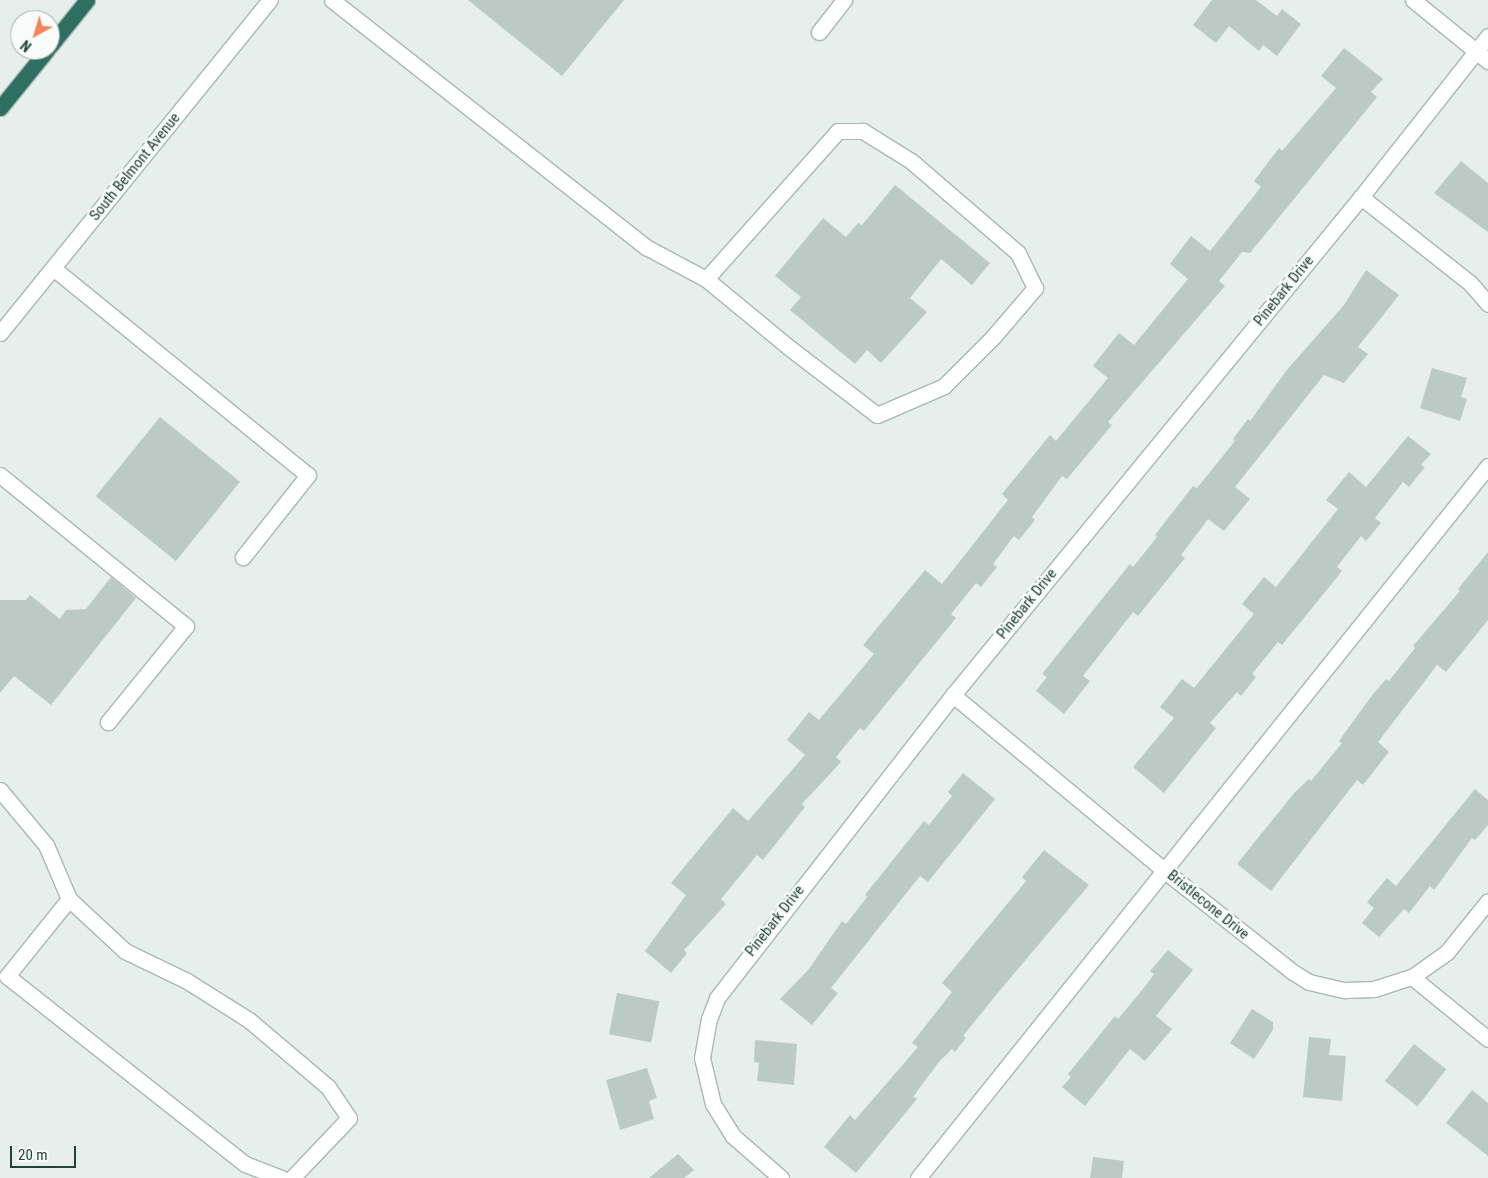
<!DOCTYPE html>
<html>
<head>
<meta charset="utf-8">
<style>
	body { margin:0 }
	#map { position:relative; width:1488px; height:1178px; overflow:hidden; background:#e6efeb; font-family:"Roboto Condensed",sans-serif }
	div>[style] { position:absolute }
	.building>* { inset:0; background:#bbcac4; transform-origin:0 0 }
	.roads { filter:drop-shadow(1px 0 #a8b8b2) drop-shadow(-1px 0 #a8b8b2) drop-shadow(0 1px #a8b8b2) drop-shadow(0 -1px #a8b8b2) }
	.minor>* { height:15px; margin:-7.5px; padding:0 7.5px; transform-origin:7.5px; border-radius:7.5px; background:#fff }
	.highway>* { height:15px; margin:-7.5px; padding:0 7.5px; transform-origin:7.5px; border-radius:7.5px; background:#2f6f62 }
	span { translate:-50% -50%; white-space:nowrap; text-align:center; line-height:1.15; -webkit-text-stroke:5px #f7fbf9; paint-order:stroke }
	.street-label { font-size:15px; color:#24423a }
	.north { position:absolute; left:10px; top:10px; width:50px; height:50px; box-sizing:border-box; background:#f7fbf9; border:1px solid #a3b1ad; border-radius:50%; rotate:219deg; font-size:14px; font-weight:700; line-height:20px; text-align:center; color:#24423a }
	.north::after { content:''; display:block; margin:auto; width:18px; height:22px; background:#f4845f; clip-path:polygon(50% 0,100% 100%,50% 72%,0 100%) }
	.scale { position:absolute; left:10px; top:1146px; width:66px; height:22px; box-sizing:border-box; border:2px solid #24423a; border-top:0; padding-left:6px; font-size:15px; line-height:18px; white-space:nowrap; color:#24423a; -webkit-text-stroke:4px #f7fbf9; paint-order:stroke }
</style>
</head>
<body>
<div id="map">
	<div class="building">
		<div style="clip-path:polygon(468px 0,624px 0,562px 76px)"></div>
		<div style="clip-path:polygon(1212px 0,1256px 0,1277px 16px,1282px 9px,1301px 24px,1277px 56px,1263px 45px,1259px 51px,1229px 26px,1216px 43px,1193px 25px)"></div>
		<div style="clip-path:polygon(1344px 48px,1383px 79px,1371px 92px,1377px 97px,1250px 253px,1242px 252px,1219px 281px,1225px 286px,1108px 422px,1112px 425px,1067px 479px,1062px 476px,1032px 517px,1035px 520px,1019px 540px,1014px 536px,993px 564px,997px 567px,981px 587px,976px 583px,951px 614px,956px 618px,864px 731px,860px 728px,836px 757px,841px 762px,802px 804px,805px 807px,763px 860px,757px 855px,721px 899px,726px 904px,684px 950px,687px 953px,671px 973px,645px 951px,686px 895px,671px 883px,733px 808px,748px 821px,805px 755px,787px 740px,809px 712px,819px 720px,874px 654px,863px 645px,925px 570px,942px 584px,1008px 500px,1002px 494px,1050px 435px,1056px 441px,1108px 378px,1093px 366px,1119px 333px,1134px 345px,1188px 279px,1170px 264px,1191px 236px,1210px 251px,1261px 187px,1254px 181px,1279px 148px,1282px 151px,1336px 88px,1321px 76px)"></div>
		<div style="clip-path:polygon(1461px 161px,1488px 183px,1488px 232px,1434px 193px)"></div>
		<div style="clip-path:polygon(895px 185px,990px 263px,972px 285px,941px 259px,910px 298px,927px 312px,881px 363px,867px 350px,855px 364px,790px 310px,801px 297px,775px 276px,823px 218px,846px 237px,858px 223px,862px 225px)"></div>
		<div style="clip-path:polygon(1366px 270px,1399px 295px,1358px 347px,1368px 354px,1344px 383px,1324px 375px,1235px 487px,1250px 499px,1224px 531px,1208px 519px,1181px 555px,1185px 558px,1138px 616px,1133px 612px,1083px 676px,1090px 681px,1064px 714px,1036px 691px,1047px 677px,1042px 674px,1130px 564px,1133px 567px,1157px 537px,1155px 535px,1193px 486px,1197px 488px,1235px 441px,1233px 439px,1248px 419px,1250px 421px,1286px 371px,1344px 305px)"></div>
		<div style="clip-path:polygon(1432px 368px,1467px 378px,1461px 397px,1467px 399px,1460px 421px,1420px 408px)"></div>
		<div style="left:160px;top:417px;width:103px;height:102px;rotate:39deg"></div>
		<div style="clip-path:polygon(1408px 436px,1431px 454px,1421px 465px,1425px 467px,1409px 487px,1403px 482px,1375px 518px,1381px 523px,1366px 541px,1361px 536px,1337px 567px,1342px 571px,1317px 602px,1282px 645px,1278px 642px,1252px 674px,1256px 677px,1241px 696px,1237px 692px,1210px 723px,1216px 728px,1164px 793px,1133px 767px,1174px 718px,1160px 707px,1182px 679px,1194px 688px,1254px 614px,1242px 604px,1264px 577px,1276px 587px,1338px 509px,1326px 500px,1349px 472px,1366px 487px)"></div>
		<div style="clip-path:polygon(1488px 552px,1488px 620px,1446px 672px,1437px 665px,1378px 742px,1389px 752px,1363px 785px,1357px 780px,1271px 891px,1237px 864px,1295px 792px,1309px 779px,1311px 781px,1342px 743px,1339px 741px,1370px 698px,1386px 679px,1389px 681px,1415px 648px,1413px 646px,1460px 591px,1458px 589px)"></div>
		<div style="clip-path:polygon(111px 577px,136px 598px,51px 705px,14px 676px,0 693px,0 600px,26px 600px,30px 595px,60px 619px,66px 610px,86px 609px)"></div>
		<div style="clip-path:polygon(963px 773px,995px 799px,928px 882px,920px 876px,831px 988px,838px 993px,812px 1025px,780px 999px,809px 969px,842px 921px,846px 924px,867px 897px,865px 895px,924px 821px,929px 825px,952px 796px,948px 792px)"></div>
		<div style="clip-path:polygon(1475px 789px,1488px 800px,1488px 825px,1475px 840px,1472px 838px,1434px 890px,1430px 886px,1409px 913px,1404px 909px,1379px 937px,1362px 923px,1374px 908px,1367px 902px,1387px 878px,1396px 886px)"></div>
		<div style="clip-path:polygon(1044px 850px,1089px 885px,996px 995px,963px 1036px,966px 1038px,955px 1052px,952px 1049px,938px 1063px,913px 1097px,917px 1099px,856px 1173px,824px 1147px,850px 1115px,855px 1120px,918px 1047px,912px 1043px,952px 992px,942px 983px,1026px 881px,1022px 877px)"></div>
		<div style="clip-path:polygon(1168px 950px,1193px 970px,1156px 1016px,1172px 1029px,1145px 1061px,1130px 1049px,1085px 1106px,1062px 1087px,1071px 1077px,1068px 1074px,1115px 1016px,1118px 1019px,1147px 984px,1154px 974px,1150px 971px)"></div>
		<div style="left:617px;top:993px;width:43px;height:42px;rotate:11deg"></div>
		<div style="clip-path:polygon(1252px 1009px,1273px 1022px,1273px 1030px,1254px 1059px,1230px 1043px)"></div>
		<div style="clip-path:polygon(1309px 1037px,1331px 1039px,1329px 1055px,1346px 1056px,1342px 1101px,1303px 1097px)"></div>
		<div style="clip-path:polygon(755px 1040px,797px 1044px,794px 1085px,757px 1081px,759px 1063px,754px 1062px)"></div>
		<div style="left:1414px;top:1044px;width:41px;height:47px;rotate:38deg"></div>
		<div style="clip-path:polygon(647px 1068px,657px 1098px,649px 1101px,654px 1119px,620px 1130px,606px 1080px)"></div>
		<div style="clip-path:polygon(1472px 1090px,1488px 1103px,1488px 1156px,1446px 1123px)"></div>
		<div style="clip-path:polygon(678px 1154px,694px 1170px,684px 1178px,649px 1178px)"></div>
		<div style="clip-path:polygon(1093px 1157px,1124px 1161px,1122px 1178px,1090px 1178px)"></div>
	</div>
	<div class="roads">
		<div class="minor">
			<div style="left:332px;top:0;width:400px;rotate:38.2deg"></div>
			<div style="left:646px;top:247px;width:68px;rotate:28.1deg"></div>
			<div style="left:706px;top:279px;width:110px;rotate:39.5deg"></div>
			<div style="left:791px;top:349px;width:108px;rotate:37.5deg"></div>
			<div style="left:877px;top:415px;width:73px;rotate:-23.4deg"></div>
			<div style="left:944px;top:386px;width:69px;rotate:-45deg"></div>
			<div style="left:993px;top:337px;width:65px;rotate:-49.4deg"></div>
			<div style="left:1035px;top:288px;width:39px;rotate:-116deg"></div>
			<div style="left:1018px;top:253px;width:141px;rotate:-139.3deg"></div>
			<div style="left:911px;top:161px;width:57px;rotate:-148deg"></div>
			<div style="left:863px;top:131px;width:25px;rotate:180deg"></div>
			<div style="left:838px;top:131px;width:198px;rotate:131.7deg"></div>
			<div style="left:1413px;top:0;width:97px;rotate:39.1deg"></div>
			<div style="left:819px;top:32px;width:41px;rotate:-52deg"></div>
			<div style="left:1361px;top:197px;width:139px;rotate:38.3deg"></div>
			<div style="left:1470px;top:283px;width:28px;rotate:49deg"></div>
			<div style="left:53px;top:268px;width:328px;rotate:39.1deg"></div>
			<div style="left:308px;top:475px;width:105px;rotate:128.4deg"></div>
			<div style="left:0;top:333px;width:429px;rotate:-51deg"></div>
			<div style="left:0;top:475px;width:240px;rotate:39.1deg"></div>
			<div style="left:186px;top:626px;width:124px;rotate:129.1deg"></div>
			<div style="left:953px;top:695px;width:276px;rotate:39.7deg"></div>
			<div style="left:1165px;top:871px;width:163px;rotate:38.3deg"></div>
			<div style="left:1293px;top:972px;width:19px;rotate:32deg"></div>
			<div style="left:1309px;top:982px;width:37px;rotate:13deg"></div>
			<div style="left:1345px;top:990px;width:29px;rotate:-2deg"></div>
			<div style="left:1374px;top:989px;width:40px;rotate:-18deg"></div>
			<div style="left:1412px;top:977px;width:98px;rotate:39.2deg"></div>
			<div style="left:0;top:790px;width:72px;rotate:50.1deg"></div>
			<div style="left:46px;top:845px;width:59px;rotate:66.9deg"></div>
			<div style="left:69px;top:899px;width:76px;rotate:42.9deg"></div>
			<div style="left:125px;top:951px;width:69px;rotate:25.8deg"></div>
			<div style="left:187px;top:981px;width:73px;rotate:32.2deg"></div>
			<div style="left:249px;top:1020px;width:104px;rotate:40.3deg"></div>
			<div style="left:328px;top:1087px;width:37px;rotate:56deg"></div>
			<div style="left:349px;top:1118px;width:83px;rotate:133.5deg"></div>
			<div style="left:69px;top:899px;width:99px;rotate:128.8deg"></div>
			<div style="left:7px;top:976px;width:303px;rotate:38.3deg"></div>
			<div style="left:245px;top:1164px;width:39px;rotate:21deg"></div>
			<div style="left:1412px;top:977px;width:43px;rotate:-35.5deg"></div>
			<div style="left:1447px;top:952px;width:65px;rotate:-51.2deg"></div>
			<div style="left:781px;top:1178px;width:64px;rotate:-138.8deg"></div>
			<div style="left:733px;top:1136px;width:38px;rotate:-122deg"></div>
			<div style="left:713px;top:1104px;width:47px;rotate:-103.4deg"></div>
			<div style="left:702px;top:1058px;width:40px;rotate:-80deg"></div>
			<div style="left:709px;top:1019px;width:22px;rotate:-69deg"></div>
			<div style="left:717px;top:998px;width:384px;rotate:-52.1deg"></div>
			<div style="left:953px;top:695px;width:644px;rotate:-50.67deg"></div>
			<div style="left:1361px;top:197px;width:205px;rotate:-51.7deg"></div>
			<div style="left:918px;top:1178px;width:912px;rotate:-51.32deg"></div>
		</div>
		<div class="highway">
			<div style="left:50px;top:46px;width:59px;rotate:-51.2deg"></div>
			<div style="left:0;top:108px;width:75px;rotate:-51deg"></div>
		</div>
	</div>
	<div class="street-label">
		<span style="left:135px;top:167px;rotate:-51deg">South Belmont Avenue</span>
		<span style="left:1284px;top:291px;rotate:-51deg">Pinebark Drive</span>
		<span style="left:1027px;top:604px;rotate:-51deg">Pinebark Drive</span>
		<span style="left:1208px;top:905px;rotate:39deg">Bristlecone Drive</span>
		<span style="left:775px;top:921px;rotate:-52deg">Pinebark Drive</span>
	</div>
	<div class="north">N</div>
	<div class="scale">20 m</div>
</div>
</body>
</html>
